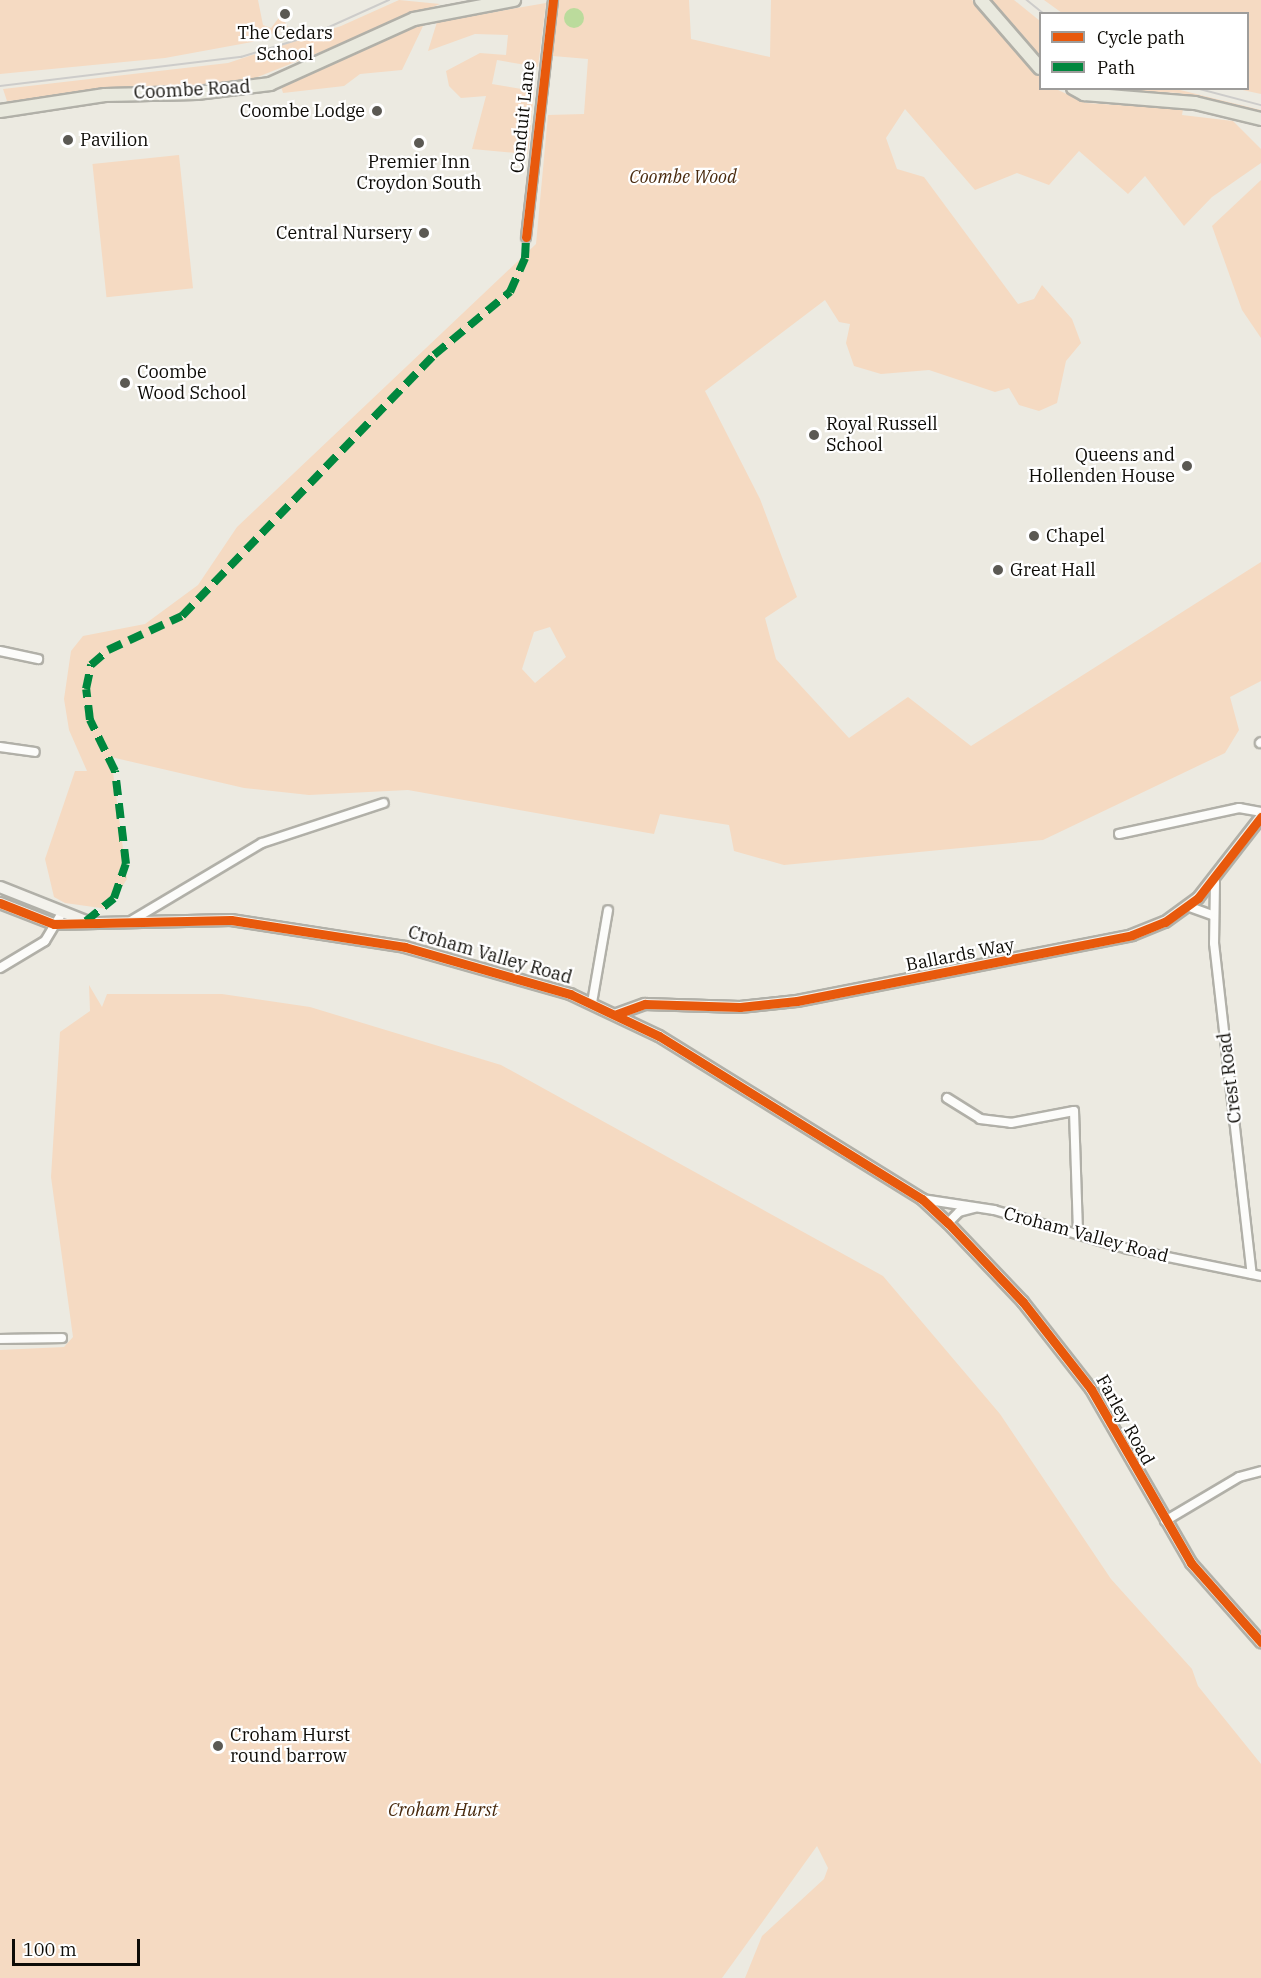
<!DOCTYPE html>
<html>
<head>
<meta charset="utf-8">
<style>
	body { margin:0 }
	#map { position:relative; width:1261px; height:1978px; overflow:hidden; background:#eceae1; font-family:"IBM Plex Serif",serif }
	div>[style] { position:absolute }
	.green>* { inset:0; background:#f5dac2; transform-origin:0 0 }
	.water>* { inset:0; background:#bbdb9c }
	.round { border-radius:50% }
	.roads { filter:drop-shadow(2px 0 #b1b0a8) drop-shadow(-2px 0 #b1b0a8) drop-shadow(0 2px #b1b0a8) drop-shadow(0 -2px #b1b0a8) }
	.street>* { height:8px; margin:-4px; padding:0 4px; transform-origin:4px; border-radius:4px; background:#fcfcfa }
	.secondary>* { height:10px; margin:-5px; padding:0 5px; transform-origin:5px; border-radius:5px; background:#f3f2ec }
	.primary>* { height:12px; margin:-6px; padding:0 6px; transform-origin:6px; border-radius:6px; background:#e9e9de }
	.tram>* { height:1.5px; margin:-0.75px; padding:0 0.75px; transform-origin:0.75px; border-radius:0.75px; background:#cdccca }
	.quiet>* { height:8px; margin-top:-4px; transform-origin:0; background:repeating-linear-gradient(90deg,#00873e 0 15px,transparent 0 23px) }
	.cycleway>* { height:9px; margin:-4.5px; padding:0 4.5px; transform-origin:4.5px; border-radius:4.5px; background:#e8590c }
	.dots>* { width:16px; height:16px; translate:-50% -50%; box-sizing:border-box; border:3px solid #fff; border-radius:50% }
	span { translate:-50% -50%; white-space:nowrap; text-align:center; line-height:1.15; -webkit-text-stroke:4.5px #fff; paint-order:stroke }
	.poi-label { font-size:18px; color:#0d0b06 }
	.right { translate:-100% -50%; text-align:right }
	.left { translate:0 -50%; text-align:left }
	.street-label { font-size:18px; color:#0d0b06 }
	.park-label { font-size:18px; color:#492a0e; font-style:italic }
	.legend { position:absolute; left:1039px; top:12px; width:210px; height:78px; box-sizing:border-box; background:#fff; border:2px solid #9e9d9b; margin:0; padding:8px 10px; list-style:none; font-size:18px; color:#0d0b06 }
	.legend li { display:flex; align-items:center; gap:12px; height:30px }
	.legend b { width:30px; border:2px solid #9e9d9b }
	.scale { position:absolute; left:12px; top:1939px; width:128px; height:27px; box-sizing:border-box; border:3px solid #0d0b06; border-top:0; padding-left:8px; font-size:18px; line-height:21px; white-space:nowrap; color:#0d0b06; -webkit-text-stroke:4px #fff; paint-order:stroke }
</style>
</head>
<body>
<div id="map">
	<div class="green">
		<div style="clip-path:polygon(0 0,258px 0,263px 25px,271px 28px,281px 15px,288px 27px,252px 42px,165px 58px,0 74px)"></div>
		<div style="clip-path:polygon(399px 0,440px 4px,245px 82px,7px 101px,3px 89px,228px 63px,341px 26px)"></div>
		<div style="clip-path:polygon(evenodd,559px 0,689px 0,691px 39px,770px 57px,771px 0,972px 0,1040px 77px,1040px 88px,1056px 89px,1086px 103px,1183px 109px,1182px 115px,1233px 121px,1261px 149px,1261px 163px,1212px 197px,1184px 226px,1145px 176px,1128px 194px,1079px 151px,1049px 185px,1017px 173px,975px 190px,905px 109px,886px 138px,897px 169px,924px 177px,1018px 304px,1034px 299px,1042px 285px,1072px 319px,1081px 343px,1066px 361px,1057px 403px,1039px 411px,1019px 405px,1009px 388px,995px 392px,929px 370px,881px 374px,854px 366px,846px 343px,850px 324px,839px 322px,825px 300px,705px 391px,760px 499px,797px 597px,765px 618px,776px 659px,849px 738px,908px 697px,971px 746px,1261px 562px,1261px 681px,1230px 697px,1239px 730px,1225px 753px,1043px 840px,784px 865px,734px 851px,729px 825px,660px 814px,654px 834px,408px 790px,309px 795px,244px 788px,111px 757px,127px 879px,108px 909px,65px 903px,54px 897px,45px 859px,75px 771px,87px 771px,69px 730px,64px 699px,71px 651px,83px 636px,145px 624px,198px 585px,237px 527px,536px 244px,548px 115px,584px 114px,588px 59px,553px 56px,559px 0,550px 627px,566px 657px,535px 683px,522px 669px,534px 632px,550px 627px)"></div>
		<div style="clip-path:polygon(987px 0,1014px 0,1040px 21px,1040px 59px)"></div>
		<div style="clip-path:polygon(1044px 0,1261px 0,1261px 94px,1238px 89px,1248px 88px,1248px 14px,1062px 13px)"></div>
		<div style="clip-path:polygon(546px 3px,538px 67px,497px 60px,492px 84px,534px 91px,528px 154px,472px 149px,486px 96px,461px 98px,449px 86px,446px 71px,480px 53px,506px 55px,508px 35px,475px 34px,428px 51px,437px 22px)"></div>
		<div style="clip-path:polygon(425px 22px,402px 70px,360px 74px,344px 86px,283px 93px,281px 86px)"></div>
		<div style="clip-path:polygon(1089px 89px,1176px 89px,1261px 110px,1261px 114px,1179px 93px)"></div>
		<div style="left:179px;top:155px;width:134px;height:87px;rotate:84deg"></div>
		<div style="clip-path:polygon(1261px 180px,1261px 338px,1242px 310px,1212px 226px)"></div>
		<div style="clip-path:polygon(89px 985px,102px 1007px,107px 994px,222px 994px,310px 1007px,501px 1065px,883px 1276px,1000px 1414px,1111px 1579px,1192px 1669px,1198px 1686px,1261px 1764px,1261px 1978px,745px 1978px,762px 1936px,824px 1879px,828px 1868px,817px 1846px,722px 1978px,0 1978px,0 1350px,64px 1347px,73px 1337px,51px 1177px,60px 1032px,90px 1011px)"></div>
	</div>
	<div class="water">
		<div class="round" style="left:564px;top:8px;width:20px;height:20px"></div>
	</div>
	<div class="roads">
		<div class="street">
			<div style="left:526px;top:237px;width:239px;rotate:-83.5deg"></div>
			<div style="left:0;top:651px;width:39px;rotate:12deg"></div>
			<div style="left:1260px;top:743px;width:1px;rotate:-45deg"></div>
			<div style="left:0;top:747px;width:35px;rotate:8deg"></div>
			<div style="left:1119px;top:834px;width:123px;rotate:-12.2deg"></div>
			<div style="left:1239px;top:808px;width:22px;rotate:10deg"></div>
			<div style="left:1215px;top:882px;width:61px;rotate:90.9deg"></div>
			<div style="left:1214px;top:943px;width:333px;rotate:83.5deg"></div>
			<div style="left:1187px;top:906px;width:27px;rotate:20deg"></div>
			<div style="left:131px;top:921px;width:152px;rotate:-30.8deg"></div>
			<div style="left:262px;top:843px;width:128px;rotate:-18.2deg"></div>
			<div style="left:0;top:968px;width:52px;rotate:-31deg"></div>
			<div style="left:45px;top:941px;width:33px;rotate:-59deg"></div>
			<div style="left:592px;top:1003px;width:94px;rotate:-80.2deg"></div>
			<div style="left:947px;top:1098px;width:39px;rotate:32deg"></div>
			<div style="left:980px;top:1119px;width:31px;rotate:7deg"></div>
			<div style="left:1011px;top:1123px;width:64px;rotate:-10.8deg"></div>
			<div style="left:1074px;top:1111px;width:121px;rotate:88.1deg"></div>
			<div style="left:922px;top:1199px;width:73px;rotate:8.7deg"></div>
			<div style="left:994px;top:1210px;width:140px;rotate:16.2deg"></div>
			<div style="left:1128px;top:1249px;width:136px;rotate:11.5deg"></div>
			<div style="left:948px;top:1223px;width:16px;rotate:-45deg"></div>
			<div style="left:959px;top:1212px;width:16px;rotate:-15deg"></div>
			<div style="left:0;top:1339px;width:62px;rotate:-0.9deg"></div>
			<div style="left:1165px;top:1521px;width:86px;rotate:-30.7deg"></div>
			<div style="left:1239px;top:1477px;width:23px;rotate:-15deg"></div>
		</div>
		<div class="secondary">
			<div style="left:0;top:887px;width:92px;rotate:21.6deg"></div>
			<div style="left:0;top:903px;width:58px;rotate:21.3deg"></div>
			<div style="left:54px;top:924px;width:177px;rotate:-1.3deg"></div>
			<div style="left:231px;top:920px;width:176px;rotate:8.8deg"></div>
			<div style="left:405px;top:947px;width:172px;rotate:15.9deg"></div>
			<div style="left:570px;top:994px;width:98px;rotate:25.3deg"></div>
			<div style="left:659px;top:1036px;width:309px;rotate:31.8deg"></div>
			<div style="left:922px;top:1199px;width:35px;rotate:43deg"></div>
			<div style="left:948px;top:1223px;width:109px;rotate:46.5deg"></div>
			<div style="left:1023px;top:1302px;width:110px;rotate:52deg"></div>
			<div style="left:1091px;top:1389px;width:201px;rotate:60.1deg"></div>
			<div style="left:1191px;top:1563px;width:106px;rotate:48.5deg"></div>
			<div style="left:617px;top:1014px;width:30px;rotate:-20deg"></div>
			<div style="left:645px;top:1004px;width:95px;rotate:1.8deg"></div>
			<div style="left:740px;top:1007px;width:57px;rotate:-6deg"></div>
			<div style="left:797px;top:1001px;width:341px;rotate:-11.1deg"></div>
			<div style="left:1132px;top:935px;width:35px;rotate:-22deg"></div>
			<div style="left:1165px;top:922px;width:41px;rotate:-36deg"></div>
			<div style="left:1198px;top:898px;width:103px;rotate:-52.1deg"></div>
		</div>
		<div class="primary">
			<div style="left:981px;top:0;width:90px;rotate:49.1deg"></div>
			<div style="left:1073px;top:88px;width:13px;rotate:29deg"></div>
			<div style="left:1084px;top:94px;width:111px;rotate:4.6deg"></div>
			<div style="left:1195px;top:103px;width:68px;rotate:13.6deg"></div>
			<div style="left:0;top:111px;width:106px;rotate:-8.7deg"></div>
			<div style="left:105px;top:95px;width:92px;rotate:-1.2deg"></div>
			<div style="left:197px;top:93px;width:74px;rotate:-7deg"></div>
			<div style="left:270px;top:84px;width:158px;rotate:-24.3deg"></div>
			<div style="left:414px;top:19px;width:102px;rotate:-10.8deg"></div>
		</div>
	</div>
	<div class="tram">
		<div style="left:1027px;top:0;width:22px;rotate:39deg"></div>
		<div style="left:0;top:86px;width:243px;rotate:-6.9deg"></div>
		<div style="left:241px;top:57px;width:69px;rotate:-16.9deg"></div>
		<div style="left:307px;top:37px;width:90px;rotate:-24.3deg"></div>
		<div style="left:1196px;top:88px;width:67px;rotate:14.7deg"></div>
	</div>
	<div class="quiet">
		<div style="left:86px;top:921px;width:36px;rotate:-39deg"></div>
		<div style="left:114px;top:898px;width:36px;rotate:-71deg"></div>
		<div style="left:126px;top:864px;width:94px;rotate:-96.7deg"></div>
		<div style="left:115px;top:771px;width:57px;rotate:-116.1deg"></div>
		<div style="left:90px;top:720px;width:31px;rotate:-97deg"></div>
		<div style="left:86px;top:689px;width:25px;rotate:-78deg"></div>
		<div style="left:91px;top:665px;width:23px;rotate:-41deg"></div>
		<div style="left:108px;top:650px;width:81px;rotate:-24.7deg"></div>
		<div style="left:182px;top:616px;width:363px;rotate:-46deg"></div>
		<div style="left:434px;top:355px;width:99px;rotate:-39.7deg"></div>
		<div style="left:510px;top:292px;width:37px;rotate:-66deg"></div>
		<div style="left:525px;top:258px;width:21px;rotate:-87deg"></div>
	</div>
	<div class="cycleway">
		<div style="left:526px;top:237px;width:239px;rotate:-83.5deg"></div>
		<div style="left:0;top:903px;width:58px;rotate:21.3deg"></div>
		<div style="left:54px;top:924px;width:177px;rotate:-1.3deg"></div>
		<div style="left:231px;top:920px;width:176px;rotate:8.8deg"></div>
		<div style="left:405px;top:947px;width:172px;rotate:15.9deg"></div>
		<div style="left:570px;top:994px;width:98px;rotate:25.3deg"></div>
		<div style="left:659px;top:1036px;width:309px;rotate:31.8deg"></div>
		<div style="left:922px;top:1199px;width:35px;rotate:43deg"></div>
		<div style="left:948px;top:1223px;width:109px;rotate:46.5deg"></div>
		<div style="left:1023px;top:1302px;width:110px;rotate:52deg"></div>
		<div style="left:1091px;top:1389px;width:201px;rotate:60.1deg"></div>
		<div style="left:1191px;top:1563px;width:106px;rotate:48.5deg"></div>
		<div style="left:617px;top:1014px;width:30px;rotate:-20deg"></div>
		<div style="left:645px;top:1004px;width:95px;rotate:1.8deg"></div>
		<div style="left:740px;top:1007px;width:57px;rotate:-6deg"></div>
		<div style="left:797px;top:1001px;width:341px;rotate:-11.1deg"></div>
		<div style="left:1132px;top:935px;width:35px;rotate:-22deg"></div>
		<div style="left:1165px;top:922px;width:41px;rotate:-36deg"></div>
		<div style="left:1198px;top:898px;width:103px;rotate:-52.1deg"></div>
	</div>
	<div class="dots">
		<div style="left:285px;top:14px;background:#5b5953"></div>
		<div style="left:377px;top:111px;background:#5b5953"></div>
		<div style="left:68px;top:140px;background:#5b5953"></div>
		<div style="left:419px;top:143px;background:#5b5953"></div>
		<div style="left:424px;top:233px;background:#5b5953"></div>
		<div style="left:125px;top:383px;background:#5b5953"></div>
		<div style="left:814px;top:435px;background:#5b5953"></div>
		<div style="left:1187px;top:466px;background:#5b5953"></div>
		<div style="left:1034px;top:536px;background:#5b5953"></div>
		<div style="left:998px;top:570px;background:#5b5953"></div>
		<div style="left:218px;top:1746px;background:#5b5953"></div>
	</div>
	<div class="poi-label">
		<span style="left:285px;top:44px">The Cedars<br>School</span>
		<span class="right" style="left:365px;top:111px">Coombe Lodge</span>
		<span class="left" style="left:80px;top:140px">Pavilion</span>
		<span style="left:419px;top:173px">Premier Inn<br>Croydon South</span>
		<span class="right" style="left:412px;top:233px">Central Nursery</span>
		<span class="left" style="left:137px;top:383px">Coombe<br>Wood School</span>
		<span class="left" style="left:826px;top:435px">Royal Russell<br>School</span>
		<span class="right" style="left:1175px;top:466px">Queens and<br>Hollenden House</span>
		<span class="left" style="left:1046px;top:536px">Chapel</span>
		<span class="left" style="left:1010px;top:570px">Great Hall</span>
		<span class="left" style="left:230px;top:1746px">Croham Hurst<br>round barrow</span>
	</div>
	<div class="street-label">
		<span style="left:192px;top:90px;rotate:-3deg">Coombe Road</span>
		<span style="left:523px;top:117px;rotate:-84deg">Conduit Lane</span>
		<span style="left:490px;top:955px;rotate:16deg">Croham Valley Road</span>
		<span style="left:960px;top:955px;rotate:-11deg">Ballards Way</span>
		<span style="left:1230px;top:1078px;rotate:-97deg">Crest Road</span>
		<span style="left:1086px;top:1235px;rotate:15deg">Croham Valley Road</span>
		<span style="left:1125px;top:1420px;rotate:61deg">Farley Road</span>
	</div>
	<div class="park-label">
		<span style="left:683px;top:177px">Coombe Wood</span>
		<span style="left:443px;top:1810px">Croham Hurst</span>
	</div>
	<ul class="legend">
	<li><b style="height:8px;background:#e8590c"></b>Cycle path</li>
	<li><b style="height:8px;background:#00873e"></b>Path</li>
	</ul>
	<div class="scale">100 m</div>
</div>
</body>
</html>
